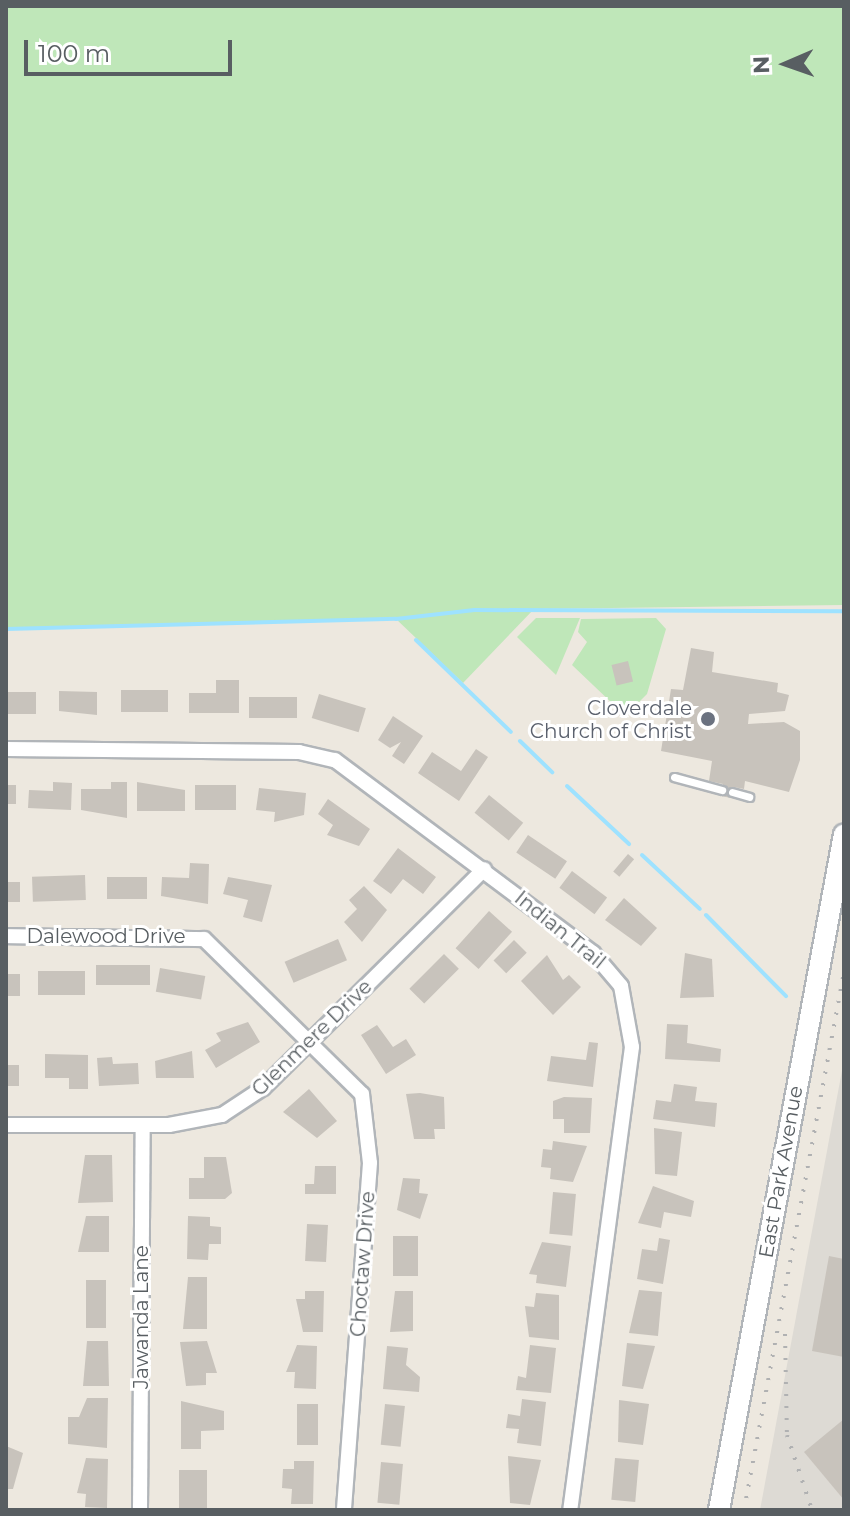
<!DOCTYPE html>
<html>
<head>
<meta charset="utf-8">
<style>
	body { margin:0 }
	#map { position:relative; width:850px; height:1516px; overflow:hidden; background:#ede8df; font-family:Montserrat,sans-serif }
	div>[style] { position:absolute }
	.industrial>* { inset:0; background:#dddad4 }
	.green>* { inset:0; background:#bfe7b9 }
	.stream>* { height:4px; margin:-2px; padding:0 2px; transform-origin:2px; border-radius:2px; background:#9ee2ff }
	.building>* { inset:0; background:#c8c3bc; transform-origin:0 0 }
	.roads { filter:drop-shadow(2px 0 #b1b5b9) drop-shadow(-2px 0 #b1b5b9) drop-shadow(0 2px #b1b5b9) drop-shadow(0 -2px #b1b5b9) }
	.lane>* { height:7px; margin:-3.5px; padding:0 3.5px; transform-origin:3.5px; border-radius:3.5px; background:#fff }
	.street>* { height:14px; margin:-7px; padding:0 7px; transform-origin:7px; border-radius:7px; background:#fff }
	.secondary>* { height:20px; margin:-10px; padding:0 10px; transform-origin:10px; border-radius:10px; background:#fff }
	.rail>* { height:4px; margin-top:-2px; transform-origin:0; background:repeating-linear-gradient(90deg,#b0b1b2 0 2px,transparent 0 12px) }
	.dots>* { width:22px; height:22px; translate:-50% -50%; box-sizing:border-box; border:4px solid #fff; border-radius:50% }
	span { translate:-50% -50%; white-space:nowrap; text-align:center; line-height:1.15; -webkit-text-stroke:6px #fff; paint-order:stroke }
	.worship-label { font-size:20px; color:#5b616d }
	.right { translate:-100% -50%; text-align:right }
	.street-label { font-size:20px; color:#585e62 }
	.frame { position:absolute; inset:0; border:8px solid #585e62; pointer-events:none }
	.north { position:absolute; left:746px; top:24px; width:80px; height:80px; -webkit-text-stroke:6px #fff; paint-order:stroke; rotate:268deg; font-size:22px; font-weight:700; line-height:32px; text-align:center; color:#585e62 }
	.north::after { content:''; display:block; margin:auto; width:28px; height:36px; background:#585e62; clip-path:polygon(50% 0,100% 100%,50% 72%,0 100%) }
	.scale { position:absolute; left:24px; top:40px; width:208px; height:36px; box-sizing:border-box; border:4px solid #585e62; border-top:0; padding-left:10px; font-size:24px; line-height:28px; white-space:nowrap; color:#585e62; -webkit-text-stroke:6px #fff; paint-order:stroke }
</style>
</head>
<body>
<div id="map">
	<div class="industrial">
		<div style="clip-path:polygon(844px 1060px,844px 1510px,760px 1510px,812px 1231px)"></div>
	</div>
	<div class="green">
		<div style="clip-path:polygon(6px 6px,844px 6px,844px 605px,534px 609px,463px 683px,395px 618px,6px 628px)"></div>
		<div style="clip-path:polygon(536px 618px,580px 618px,556px 675px,517px 637px)"></div>
		<div style="clip-path:polygon(656px 618px,666px 629px,647px 694px,634px 707px,614px 705px,572px 665px,587px 642px,578px 632px,581px 619px)"></div>
	</div>
	<div class="stream">
		<div style="left:6px;top:629px;width:390px;rotate:-1.5deg"></div>
		<div style="left:396px;top:619px;width:79px;rotate:-6.6deg"></div>
		<div style="left:474px;top:610px;width:370px;rotate:0.2deg"></div>
		<div style="left:416px;top:640px;width:132px;rotate:44.1deg"></div>
		<div style="left:520px;top:741px;width:45px;rotate:44.1deg"></div>
		<div style="left:567px;top:786px;width:85px;rotate:43.1deg"></div>
		<div style="left:642px;top:855px;width:79px;rotate:43deg"></div>
		<div style="left:706px;top:915px;width:114px;rotate:45.4deg"></div>
	</div>
	<div class="building">
		<div style="clip-path:polygon(691px 648px,714px 652px,712px 672px,778px 683px,777px 692px,789px 695px,785px 711px,749px 714px,748px 724px,784px 722px,800px 731px,800px 760px,789px 792px,745px 781px,744px 789px,734px 787px,731px 798px,721px 796px,723px 784px,709px 781px,712px 761px,661px 751px,671px 689px,683px 690px)"></div>
		<div style="left:628px;top:661px;width:21px;height:17px;rotate:76deg"></div>
		<div style="clip-path:polygon(216px 680px,239px 680px,239px 713px,189px 713px,189px 693px,216px 693px)"></div>
		<div style="left:168px;top:690px;width:22px;height:47px;rotate:90deg"></div>
		<div style="clip-path:polygon(59px 691px,97px 692px,97px 715px,59px 711px)"></div>
		<div style="left:6px;top:692px;width:30px;height:22px"></div>
		<div style="left:319px;top:694px;width:49px;height:25px;rotate:17deg"></div>
		<div style="left:297px;top:697px;width:21px;height:48px;rotate:90deg"></div>
		<div style="clip-path:polygon(393px 716px,423px 736px,404px 764px,392px 756px,401px 742px,390px 748px,378px 740px)"></div>
		<div style="clip-path:polygon(476px 749px,488px 757px,459px 801px,418px 773px,432px 752px,461px 771px)"></div>
		<div style="clip-path:polygon(53px 782px,72px 783px,71px 810px,28px 808px,29px 790px,53px 791px)"></div>
		<div style="clip-path:polygon(111px 782px,127px 782px,127px 818px,81px 810px,81px 789px,111px 789px)"></div>
		<div style="clip-path:polygon(137px 782px,185px 790px,185px 811px,137px 811px)"></div>
		<div style="left:6px;top:785px;width:10px;height:19px"></div>
		<div style="left:195px;top:785px;width:41px;height:25px"></div>
		<div style="clip-path:polygon(259px 788px,306px 793px,304px 815px,274px 822px,275px 812px,256px 810px)"></div>
		<div style="left:489px;top:795px;width:44px;height:23px;rotate:39deg"></div>
		<div style="clip-path:polygon(328px 799px,370px 829px,359px 846px,327px 835px,333px 825px,318px 814px)"></div>
		<div style="left:528px;top:835px;width:47px;height:21px;rotate:34deg"></div>
		<div style="clip-path:polygon(398px 848px,436px 877px,423px 894px,403px 879px,391px 894px,373px 881px)"></div>
		<div style="left:628px;top:854px;width:8px;height:23px;rotate:40deg"></div>
		<div style="clip-path:polygon(190px 863px,209px 864px,208px 904px,161px 896px,162px 877px,189px 878px)"></div>
		<div style="left:572px;top:871px;width:44px;height:21px;rotate:37deg"></div>
		<div style="left:85px;top:875px;width:25px;height:53px;rotate:88deg"></div>
		<div style="left:147px;top:877px;width:22px;height:40px;rotate:90deg"></div>
		<div style="clip-path:polygon(228px 877px,272px 885px,262px 922px,243px 917px,248px 900px,223px 894px)"></div>
		<div style="left:6px;top:882px;width:14px;height:20px"></div>
		<div style="clip-path:polygon(364px 886px,387px 910px,362px 942px,344px 922px,357px 909px,349px 900px)"></div>
		<div style="clip-path:polygon(624px 898px,657px 928px,641px 946px,605px 920px)"></div>
		<div style="left:489px;top:911px;width:31px;height:50px;rotate:42deg"></div>
		<div style="left:338px;top:939px;width:23px;height:58px;rotate:67deg"></div>
		<div style="left:514px;top:940px;width:18px;height:29px;rotate:45deg"></div>
		<div style="clip-path:polygon(685px 953px,712px 959px,714px 997px,680px 998px)"></div>
		<div style="left:444px;top:954px;width:21px;height:49px;rotate:45deg"></div>
		<div style="clip-path:polygon(547px 955px,563px 980px,569px 975px,581px 987px,553px 1015px,521px 981px)"></div>
		<div style="left:150px;top:965px;width:20px;height:54px;rotate:90deg"></div>
		<div style="left:160px;top:968px;width:46px;height:24px;rotate:10deg"></div>
		<div style="left:85px;top:971px;width:24px;height:47px;rotate:90deg"></div>
		<div style="left:6px;top:974px;width:14px;height:22px"></div>
		<div style="clip-path:polygon(248px 1022px,260px 1042px,216px 1068px,205px 1050px,221px 1041px,216px 1033px)"></div>
		<div style="clip-path:polygon(667px 1024px,688px 1025px,687px 1043px,721px 1049px,720px 1062px,665px 1059px)"></div>
		<div style="clip-path:polygon(377px 1025px,393px 1047px,406px 1039px,416px 1055px,386px 1074px,361px 1035px)"></div>
		<div style="clip-path:polygon(589px 1042px,598px 1043px,593px 1087px,547px 1081px,551px 1056px,586px 1060px)"></div>
		<div style="clip-path:polygon(192px 1051px,194px 1078px,156px 1078px,155px 1061px)"></div>
		<div style="clip-path:polygon(45px 1054px,88px 1055px,88px 1089px,69px 1089px,69px 1078px,45px 1078px)"></div>
		<div style="clip-path:polygon(112px 1057px,113px 1064px,138px 1063px,139px 1084px,99px 1086px,97px 1058px)"></div>
		<div style="left:6px;top:1065px;width:13px;height:21px"></div>
		<div style="clip-path:polygon(674px 1084px,697px 1087px,695px 1101px,717px 1103px,715px 1127px,653px 1119px,656px 1100px,671px 1102px)"></div>
		<div style="clip-path:polygon(309px 1089px,337px 1121px,317px 1138px,283px 1112px)"></div>
		<div style="clip-path:polygon(420px 1093px,444px 1097px,445px 1129px,434px 1129px,435px 1139px,414px 1139px,406px 1094px)"></div>
		<div style="clip-path:polygon(564px 1097px,592px 1098px,590px 1133px,564px 1133px,564px 1119px,553px 1119px,553px 1101px)"></div>
		<div style="clip-path:polygon(654px 1128px,682px 1132px,677px 1176px,655px 1174px)"></div>
		<div style="clip-path:polygon(553px 1141px,587px 1146px,573px 1182px,550px 1179px,551px 1168px,541px 1167px,543px 1149px,552px 1150px)"></div>
		<div style="clip-path:polygon(85px 1155px,112px 1155px,113px 1202px,78px 1203px)"></div>
		<div style="clip-path:polygon(204px 1157px,226px 1157px,232px 1193px,225px 1199px,189px 1199px,189px 1178px,204px 1178px)"></div>
		<div style="clip-path:polygon(315px 1166px,336px 1166px,336px 1194px,305px 1194px,305px 1184px,314px 1184px)"></div>
		<div style="clip-path:polygon(403px 1178px,420px 1179px,419px 1193px,428px 1194px,420px 1219px,397px 1210px)"></div>
		<div style="clip-path:polygon(653px 1186px,694px 1201px,691px 1217px,664px 1212px,661px 1228px,638px 1223px)"></div>
		<div style="left:553px;top:1192px;width:23px;height:42px;rotate:5deg"></div>
		<div style="clip-path:polygon(86px 1216px,109px 1216px,109px 1252px,78px 1252px)"></div>
		<div style="clip-path:polygon(188px 1216px,210px 1217px,210px 1226px,221px 1227px,221px 1244px,209px 1244px,208px 1260px,187px 1259px)"></div>
		<div style="left:307px;top:1224px;width:21px;height:37px;rotate:3deg"></div>
		<div style="left:418px;top:1236px;width:40px;height:25px;rotate:90deg"></div>
		<div style="clip-path:polygon(659px 1238px,670px 1240px,663px 1284px,637px 1279px,642px 1249px,657px 1251px)"></div>
		<div style="clip-path:polygon(542px 1242px,571px 1246px,566px 1287px,536px 1283px,537px 1275px,529px 1274px)"></div>
		<div style="clip-path:polygon(829px 1256px,844px 1259px,844px 1357px,812px 1351px)"></div>
		<div style="clip-path:polygon(188px 1277px,207px 1277px,207px 1329px,183px 1329px)"></div>
		<div style="left:86px;top:1280px;width:20px;height:48px"></div>
		<div style="clip-path:polygon(639px 1290px,662px 1292px,658px 1336px,629px 1333px)"></div>
		<div style="clip-path:polygon(305px 1291px,324px 1291px,323px 1332px,303px 1332px,296px 1299px,305px 1299px)"></div>
		<div style="clip-path:polygon(395px 1291px,413px 1291px,413px 1331px,390px 1332px)"></div>
		<div style="clip-path:polygon(536px 1293px,559px 1295px,559px 1340px,529px 1337px,525px 1306px,534px 1307px)"></div>
		<div style="clip-path:polygon(87px 1341px,108px 1341px,109px 1386px,83px 1386px)"></div>
		<div style="clip-path:polygon(207px 1341px,217px 1373px,206px 1373px,206px 1385px,186px 1386px,180px 1342px)"></div>
		<div style="clip-path:polygon(627px 1343px,655px 1346px,643px 1389px,622px 1386px)"></div>
		<div style="clip-path:polygon(297px 1345px,317px 1346px,316px 1389px,294px 1388px,295px 1372px,286px 1372px)"></div>
		<div style="clip-path:polygon(530px 1345px,556px 1348px,551px 1393px,516px 1390px,518px 1376px,526px 1378px)"></div>
		<div style="clip-path:polygon(387px 1346px,408px 1348px,406px 1365px,420px 1377px,419px 1392px,383px 1389px)"></div>
		<div style="clip-path:polygon(87px 1398px,108px 1398px,107px 1448px,68px 1444px,68px 1417px,79px 1417px)"></div>
		<div style="clip-path:polygon(522px 1399px,546px 1402px,541px 1446px,517px 1443px,519px 1429px,506px 1428px,508px 1414px,520px 1416px)"></div>
		<div style="clip-path:polygon(619px 1400px,649px 1404px,643px 1445px,618px 1442px)"></div>
		<div style="clip-path:polygon(181px 1401px,224px 1411px,224px 1430px,201px 1431px,201px 1449px,181px 1449px)"></div>
		<div style="left:318px;top:1404px;width:41px;height:21px;rotate:90deg"></div>
		<div style="left:385px;top:1404px;width:20px;height:41px;rotate:6deg"></div>
		<div style="clip-path:polygon(844px 1419px,844px 1500px,804px 1452px)"></div>
		<div style="clip-path:polygon(6px 1446px,23px 1453px,13px 1489px,6px 1489px)"></div>
		<div style="clip-path:polygon(508px 1456px,541px 1460px,530px 1505px,510px 1503px)"></div>
		<div style="clip-path:polygon(86px 1458px,108px 1459px,107px 1508px,85px 1507px,86px 1494px,77px 1493px)"></div>
		<div style="left:615px;top:1458px;width:24px;height:42px;rotate:5deg"></div>
		<div style="clip-path:polygon(294px 1461px,314px 1461px,313px 1504px,291px 1504px,292px 1489px,282px 1488px,283px 1469px,294px 1469px)"></div>
		<div style="left:381px;top:1462px;width:22px;height:41px;rotate:5deg"></div>
		<div style="left:179px;top:1470px;width:28px;height:40px"></div>
	</div>
	<div class="roads">
		<div class="lane">
			<div style="left:674px;top:777px;width:50px;rotate:15.2deg"></div>
			<div style="left:732px;top:792px;width:18px;rotate:16deg"></div>
		</div>
		<div class="street">
			<div style="left:6px;top:749px;width:293px;rotate:0.6deg"></div>
			<div style="left:299px;top:752px;width:37px;rotate:13deg"></div>
			<div style="left:335px;top:760px;width:322px;rotate:36.8deg"></div>
			<div style="left:593px;top:953px;width:43px;rotate:49.7deg"></div>
			<div style="left:621px;top:986px;width:62px;rotate:79.8deg"></div>
			<div style="left:632px;top:1047px;width:467px;rotate:97.6deg"></div>
			<div style="left:6px;top:936px;width:198px;rotate:0.9deg"></div>
			<div style="left:204px;top:939px;width:221px;rotate:44.5deg"></div>
			<div style="left:362px;top:1094px;width:69px;rotate:83.4deg"></div>
			<div style="left:370px;top:1163px;width:348px;rotate:94.3deg"></div>
			<div style="left:6px;top:1125px;width:163px"></div>
			<div style="left:169px;top:1125px;width:54px;rotate:-10.7deg"></div>
			<div style="left:222px;top:1115px;width:49px;rotate:-33.4deg"></div>
			<div style="left:263px;top:1088px;width:311px;rotate:-44.7deg"></div>
			<div style="left:140px;top:1510px;width:385px;rotate:-89.6deg"></div>
		</div>
		<div class="secondary">
			<div style="left:719px;top:1510px;width:687px;rotate:-79.52deg"></div>
		</div>
	</div>
	<div class="rail">
		<div style="left:785px;top:1334px;width:101px;rotate:88.9deg"></div>
		<div style="left:787px;top:1435px;width:79px;rotate:71.6deg"></div>
		<div style="left:744px;top:1510px;width:547px;rotate:-79.47deg"></div>
	</div>
	<div class="dots">
		<div style="left:708px;top:719px;background:#6b7280"></div>
	</div>
	<div class="worship-label">
		<span class="right" style="left:692px;top:720px">Cloverdale<br>Church of Christ</span>
	</div>
	<div class="street-label">
		<span style="left:560px;top:930px;rotate:39deg">Indian Trail</span>
		<span style="left:106px;top:936px">Dalewood Drive</span>
		<span style="left:312px;top:1038px;rotate:-44deg">Glenmere Drive</span>
		<span style="left:781px;top:1172px;rotate:-80deg">East Park Avenue</span>
		<span style="left:363px;top:1264px;rotate:-86deg">Choctaw Drive</span>
		<span style="left:141px;top:1317px;rotate:-90deg">Jawanda Lane</span>
	</div>
	<div class="frame"></div>
	<div class="north">N</div>
	<div class="scale">100 m</div>
</div>
</body>
</html>
